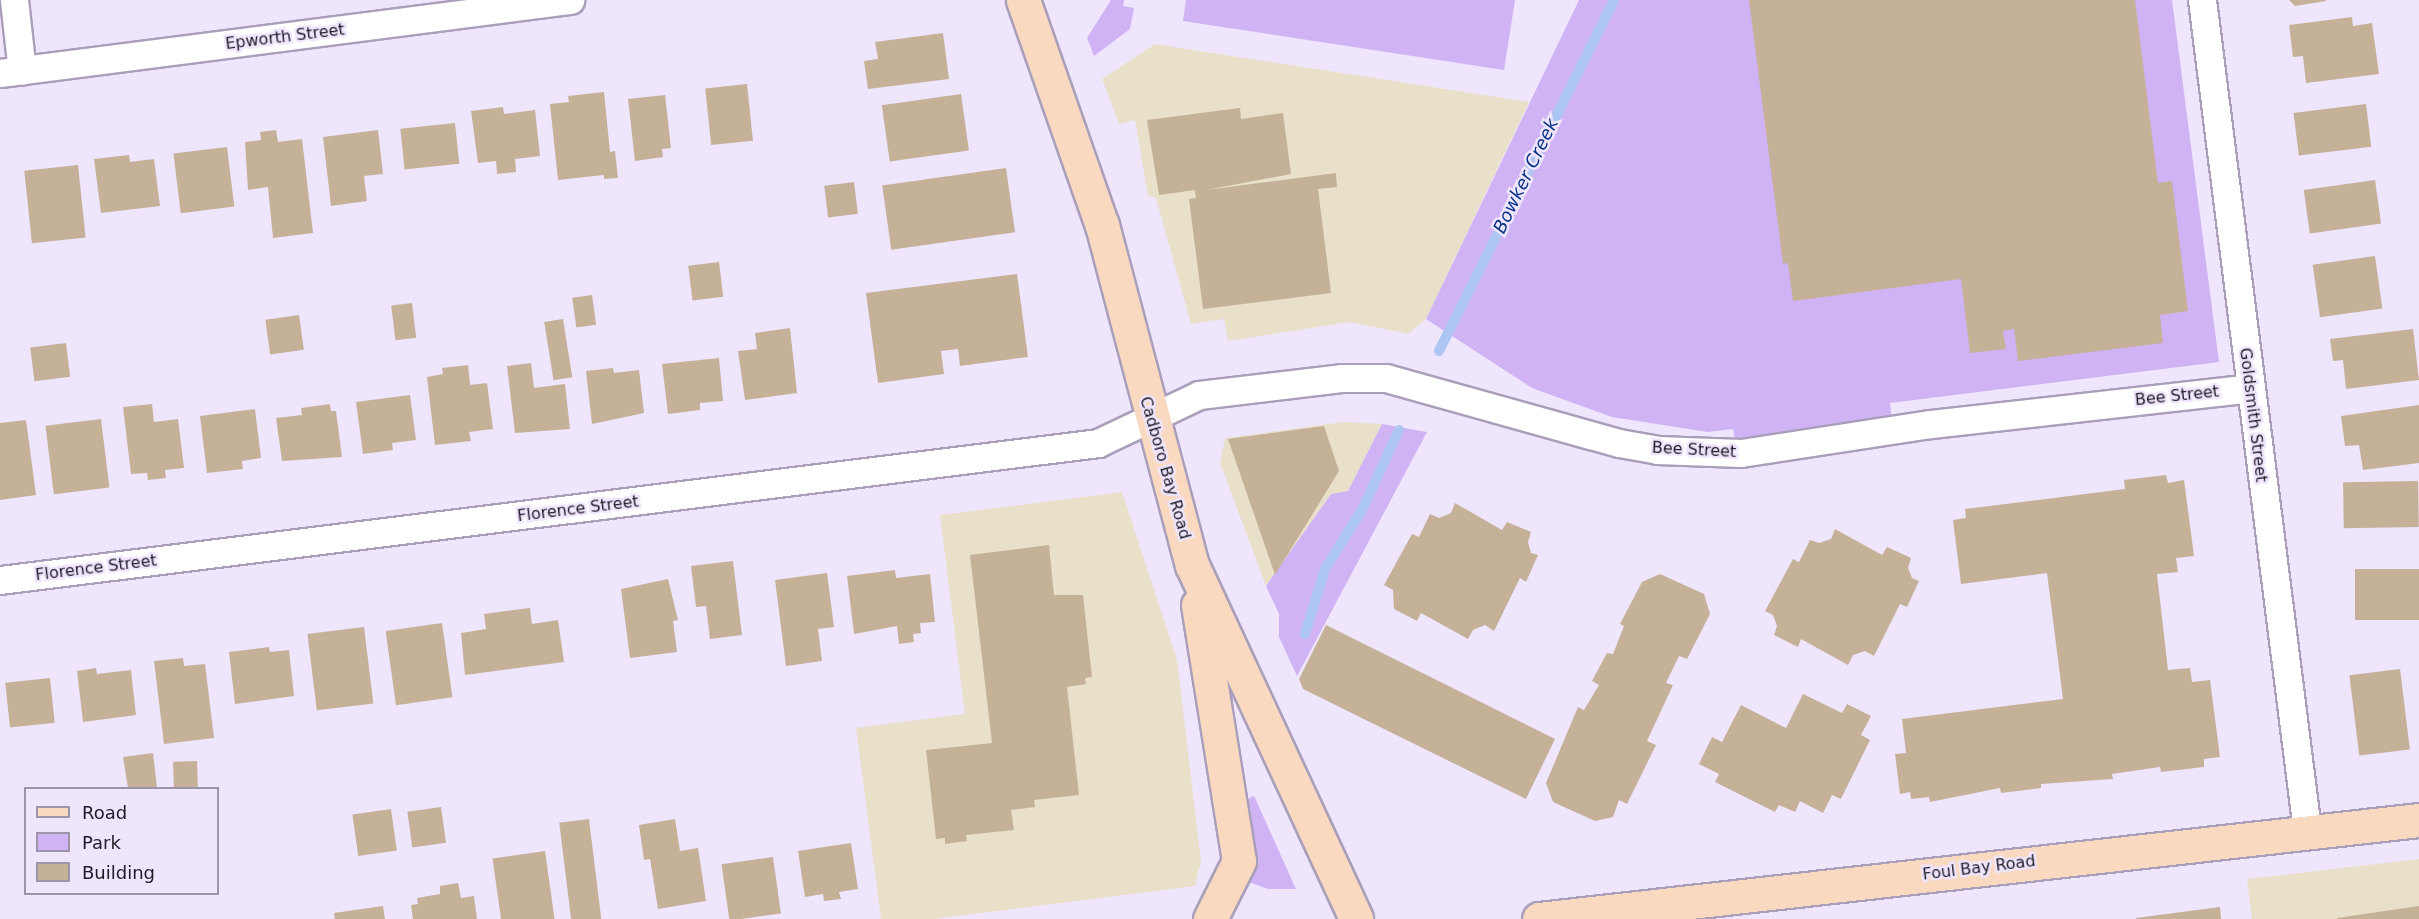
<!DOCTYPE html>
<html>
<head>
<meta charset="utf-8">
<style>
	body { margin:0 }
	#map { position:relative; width:2419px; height:919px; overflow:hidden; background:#efe5fd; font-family:"DejaVu Sans",sans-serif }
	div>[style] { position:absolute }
	.commercial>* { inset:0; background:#e9e0ca }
	.green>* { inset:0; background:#d0b3f4 }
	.stream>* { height:10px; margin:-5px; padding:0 5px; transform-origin:5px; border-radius:5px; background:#acc5f2 }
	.building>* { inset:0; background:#c5b198; transform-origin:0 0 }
	.roads { filter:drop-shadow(2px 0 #aa9fba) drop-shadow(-2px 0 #aa9fba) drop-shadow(0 2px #aa9fba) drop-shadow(0 -2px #aa9fba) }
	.minor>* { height:27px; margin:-13.5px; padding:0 13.5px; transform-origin:13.5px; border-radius:13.5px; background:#fff }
	.secondary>* { height:33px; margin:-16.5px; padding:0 16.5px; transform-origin:16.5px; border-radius:16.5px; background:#f9dac1 }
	span { translate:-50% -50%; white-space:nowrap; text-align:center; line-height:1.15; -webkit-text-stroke:5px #efe5fd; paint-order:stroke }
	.street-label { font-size:16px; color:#1f1b25 }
	.water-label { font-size:18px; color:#073487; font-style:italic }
	.legend { position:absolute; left:24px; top:787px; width:195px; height:108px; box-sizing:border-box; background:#efe5fd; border:2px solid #9c94a7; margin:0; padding:8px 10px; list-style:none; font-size:18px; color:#1f1b25 }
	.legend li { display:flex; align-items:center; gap:12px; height:30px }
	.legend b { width:30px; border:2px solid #9c94a7 }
</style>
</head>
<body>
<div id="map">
	<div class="commercial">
		<div style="clip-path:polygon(1155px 44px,1529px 102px,1426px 319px,1408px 334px,1350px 322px,1228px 341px,1224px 319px,1191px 324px,1156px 198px,1148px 196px,1135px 120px,1119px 124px,1102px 79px)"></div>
		<div style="clip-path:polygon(1343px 422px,1382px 424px,1348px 492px,1331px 494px,1266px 586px,1220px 463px,1225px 438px)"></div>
		<div style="clip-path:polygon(1122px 492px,1177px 660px,1201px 861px,1195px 886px,934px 919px,881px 919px,856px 728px,965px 714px,940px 515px)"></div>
		<div style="clip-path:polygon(2419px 859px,2419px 919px,2252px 919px,2247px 879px)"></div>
	</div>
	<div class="green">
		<div style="clip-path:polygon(1111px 0,1124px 0,1123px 6px,1134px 8px,1130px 29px,1094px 56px,1087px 38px)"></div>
		<div style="clip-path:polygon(1186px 0,1515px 0,1504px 70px,1183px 21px)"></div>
		<div style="clip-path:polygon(1579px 0,2172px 0,2219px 362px,1890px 403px,1893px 430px,1738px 453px,1733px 429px,1708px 432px,1612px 417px,1532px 388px,1426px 319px)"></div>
		<div style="clip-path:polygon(1382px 424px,1427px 432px,1297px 676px,1279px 637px,1279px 614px,1266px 586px,1331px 494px,1348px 491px)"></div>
		<div style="clip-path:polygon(1253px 796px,1255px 798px,1296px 889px,1268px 889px,1243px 880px,1252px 840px,1246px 801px)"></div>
	</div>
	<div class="stream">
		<div style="left:1439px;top:351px;width:392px;rotate:-63.5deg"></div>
		<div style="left:1305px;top:634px;width:68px;rotate:-72.9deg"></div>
		<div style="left:1325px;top:569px;width:70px;rotate:-57.9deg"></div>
		<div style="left:1362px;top:510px;width:88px;rotate:-65.2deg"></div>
	</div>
	<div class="building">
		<div style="clip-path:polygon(1749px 0,2135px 0,2158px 183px,2172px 181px,2188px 311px,2160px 315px,2163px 343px,2018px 361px,2014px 329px,2003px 331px,2006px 349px,1970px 353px,1961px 279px,1793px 301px,1788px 263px,1783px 264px)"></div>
		<div style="clip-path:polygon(2289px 0,2326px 0,2326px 1px,2295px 6px)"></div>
		<div style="clip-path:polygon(2352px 17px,2353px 26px,2372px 23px,2379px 74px,2306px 83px,2303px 56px,2293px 57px,2289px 25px)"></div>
		<div style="clip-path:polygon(943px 33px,949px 79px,868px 89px,864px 61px,878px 59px,875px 42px)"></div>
		<div style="left:747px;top:84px;width:57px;height:42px;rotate:84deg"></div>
		<div style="clip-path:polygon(604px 92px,610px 152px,615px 151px,618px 178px,604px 179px,604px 175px,558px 180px,550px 104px,569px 102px,568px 96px)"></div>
		<div style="left:961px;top:94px;width:57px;height:80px;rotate:82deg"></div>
		<div style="clip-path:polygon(665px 95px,671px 148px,662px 149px,663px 157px,635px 161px,628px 99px)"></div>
		<div style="left:2366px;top:104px;width:43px;height:73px;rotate:83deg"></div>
		<div style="clip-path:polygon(503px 107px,504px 114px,535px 110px,540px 156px,515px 159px,516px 172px,497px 174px,496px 161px,478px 163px,471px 111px)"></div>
		<div style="clip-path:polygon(1240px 108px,1241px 119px,1283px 113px,1291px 174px,1206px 190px,1336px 173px,1337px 187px,1318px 189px,1331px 293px,1203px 309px,1189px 199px,1196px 198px,1195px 190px,1159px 195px,1147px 120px)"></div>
		<div style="left:455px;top:123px;width:41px;height:55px;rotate:84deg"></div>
		<div style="clip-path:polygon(276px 130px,278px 142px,302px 139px,313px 233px,273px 238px,268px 187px,248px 190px,245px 142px,261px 140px,260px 132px)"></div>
		<div style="clip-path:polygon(378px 130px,383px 174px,364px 176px,367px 201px,331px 206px,323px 137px)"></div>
		<div style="left:227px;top:147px;width:60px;height:54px;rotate:83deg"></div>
		<div style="clip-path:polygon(129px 155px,130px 162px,154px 159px,160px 206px,101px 213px,94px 159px)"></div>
		<div style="left:78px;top:165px;width:73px;height:54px;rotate:84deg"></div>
		<div style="left:1006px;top:168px;width:65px;height:125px;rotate:82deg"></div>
		<div style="left:2375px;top:180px;width:44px;height:72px;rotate:82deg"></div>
		<div style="left:854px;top:182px;width:32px;height:30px;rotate:83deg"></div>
		<div style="left:2375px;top:256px;width:53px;height:63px;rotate:82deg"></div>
		<div style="left:719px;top:262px;width:35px;height:31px;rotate:83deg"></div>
		<div style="clip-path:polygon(1017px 274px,1028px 357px,960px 366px,958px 349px,941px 351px,944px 374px,878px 383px,866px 293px)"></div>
		<div style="left:592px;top:295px;width:30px;height:20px;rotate:82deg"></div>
		<div style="left:412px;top:303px;width:35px;height:21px;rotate:83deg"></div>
		<div style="left:299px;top:315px;width:35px;height:34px;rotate:82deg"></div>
		<div style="left:563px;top:319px;width:59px;height:19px;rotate:81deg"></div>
		<div style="clip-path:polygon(790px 328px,797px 393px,745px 400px,738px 351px,757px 349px,755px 333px)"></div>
		<div style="clip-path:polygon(2413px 329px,2419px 380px,2346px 389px,2343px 360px,2333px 361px,2330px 339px)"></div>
		<div style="left:66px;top:343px;width:34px;height:36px;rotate:83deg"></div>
		<div style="clip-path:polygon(719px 358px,723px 401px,700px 403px,700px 410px,668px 414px,662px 364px)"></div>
		<div style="clip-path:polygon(531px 363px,534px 388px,565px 384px,570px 429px,515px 433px,507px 366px)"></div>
		<div style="clip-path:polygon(468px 365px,470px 385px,487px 383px,493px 429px,469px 432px,471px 441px,435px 445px,427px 377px,443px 374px,442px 368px)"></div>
		<div style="clip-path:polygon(613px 368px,614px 373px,639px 370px,644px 413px,592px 424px,586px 371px)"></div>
		<div style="clip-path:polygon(410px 395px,416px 440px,392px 443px,393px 450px,363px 454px,356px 402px)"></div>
		<div style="clip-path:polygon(152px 404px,154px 422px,178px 419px,184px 468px,165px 470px,166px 478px,148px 480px,147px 473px,131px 474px,123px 407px)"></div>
		<div style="clip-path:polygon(330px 404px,331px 411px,336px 411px,342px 457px,282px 461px,276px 418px,302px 415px,301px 408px)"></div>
		<div style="clip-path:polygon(2419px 405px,2419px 463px,2363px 470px,2359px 445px,2345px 446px,2341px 416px)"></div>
		<div style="clip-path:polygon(255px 409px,261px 458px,242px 461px,243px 469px,207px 473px,200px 416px)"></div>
		<div style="left:101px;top:419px;width:69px;height:56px;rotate:83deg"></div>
		<div style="clip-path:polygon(26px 420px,36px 495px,0 500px,0 423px)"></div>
		<div style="clip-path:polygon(1324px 426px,1339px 471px,1275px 575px,1228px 439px)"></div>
		<div style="clip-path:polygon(2166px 475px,2168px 483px,2184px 480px,2194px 556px,2176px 558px,2178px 572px,2157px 574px,2168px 670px,2190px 668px,2192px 682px,2210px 680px,2220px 757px,2204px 759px,2204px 767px,2161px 772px,2160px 767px,2112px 774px,2113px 779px,2041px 784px,2041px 788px,2001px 793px,2000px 788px,1930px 802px,1929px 797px,1911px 799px,1910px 792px,1900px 794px,1895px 754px,1906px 753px,1902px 719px,2063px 699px,2047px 573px,1961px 584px,1953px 520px,1966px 518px,1965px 509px,2125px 489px,2124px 480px)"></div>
		<div style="left:2418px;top:481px;width:46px;height:75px;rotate:89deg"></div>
		<div style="clip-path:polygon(1455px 503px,1502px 530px,1507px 522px,1531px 532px,1528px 542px,1531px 553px,1538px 555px,1526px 582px,1520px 578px,1494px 631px,1485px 625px,1473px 630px,1468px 639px,1421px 613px,1417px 621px,1394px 609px,1393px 590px,1384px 585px,1412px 534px,1419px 537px,1430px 514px,1439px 518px,1451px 513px)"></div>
		<div style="clip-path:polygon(1835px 529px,1882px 555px,1887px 547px,1911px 558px,1908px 568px,1912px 578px,1919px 581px,1907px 607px,1900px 604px,1874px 656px,1865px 651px,1853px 655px,1848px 665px,1801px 639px,1798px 647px,1774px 635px,1777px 626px,1773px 615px,1765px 611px,1793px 559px,1799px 562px,1810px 540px,1819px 543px,1831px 539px)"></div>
		<div style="clip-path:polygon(1049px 545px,1054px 595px,1083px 595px,1092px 677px,1085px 678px,1086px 684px,1067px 687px,1079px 795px,1034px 800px,1035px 807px,1011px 810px,1014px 830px,966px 835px,967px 841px,945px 844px,945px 838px,936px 839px,926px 750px,992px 743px,970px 555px)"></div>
		<div style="clip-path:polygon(733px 561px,742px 635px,710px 639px,706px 606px,696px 607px,691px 566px)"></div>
		<div style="left:2419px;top:569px;width:51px;height:64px;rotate:90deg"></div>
		<div style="clip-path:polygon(895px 570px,896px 578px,930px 574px,935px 622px,920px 623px,921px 633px,913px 634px,914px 642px,899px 644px,897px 626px,854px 634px,847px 576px)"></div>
		<div style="clip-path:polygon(827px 573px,834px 627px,818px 629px,822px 661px,786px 666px,775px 580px)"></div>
		<div style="clip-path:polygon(1660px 574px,1704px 594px,1710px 614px,1687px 659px,1679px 656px,1666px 683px,1673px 685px,1647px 741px,1656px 745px,1627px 804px,1619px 800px,1613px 817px,1595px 821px,1553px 802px,1546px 783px,1578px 707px,1584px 710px,1599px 685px,1592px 681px,1607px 653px,1613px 654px,1624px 626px,1620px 624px,1642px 582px)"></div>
		<div style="clip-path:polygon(668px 579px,678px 620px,673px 621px,677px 652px,630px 658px,621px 589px)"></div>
		<div style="clip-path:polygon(530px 608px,532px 624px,558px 620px,564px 662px,465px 675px,461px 633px,486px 629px,484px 614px)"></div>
		<div style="left:442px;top:623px;width:75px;height:57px;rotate:82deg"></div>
		<div style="clip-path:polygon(1326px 625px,1555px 739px,1526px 799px,1303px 689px,1299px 679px)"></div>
		<div style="left:364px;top:627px;width:77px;height:57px;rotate:83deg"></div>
		<div style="clip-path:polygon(269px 647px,270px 652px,289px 650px,294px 696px,235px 704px,229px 652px)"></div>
		<div style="clip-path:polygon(183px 658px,184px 666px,205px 664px,214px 738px,164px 744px,154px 661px)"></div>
		<div style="clip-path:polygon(96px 668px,97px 674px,131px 670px,136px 715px,83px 722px,77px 671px)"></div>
		<div style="left:2400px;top:669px;width:81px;height:51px;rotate:83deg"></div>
		<div style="left:50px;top:678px;width:45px;height:45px;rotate:84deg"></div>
		<div style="clip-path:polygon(1803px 694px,1842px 713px,1847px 704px,1871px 716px,1861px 735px,1870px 740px,1841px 799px,1832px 795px,1823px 813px,1800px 801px,1795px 812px,1779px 805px,1775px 812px,1715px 782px,1719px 774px,1699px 764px,1712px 737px,1722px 742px,1741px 705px,1786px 728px)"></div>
		<div style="clip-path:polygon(153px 753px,157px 788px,128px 788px,123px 757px)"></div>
		<div style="left:197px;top:761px;width:27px;height:24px;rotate:88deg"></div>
		<div style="left:441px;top:807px;width:36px;height:34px;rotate:82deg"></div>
		<div style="left:391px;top:809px;width:42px;height:39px;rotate:82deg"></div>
		<div style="left:589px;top:819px;width:101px;height:30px;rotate:83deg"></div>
		<div style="clip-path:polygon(675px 819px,680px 851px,698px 848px,706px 901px,658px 909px,650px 859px,644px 860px,639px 825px)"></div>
		<div style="clip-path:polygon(851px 843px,858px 889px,839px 892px,841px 899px,824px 901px,823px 894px,805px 897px,798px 851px)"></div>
		<div style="left:545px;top:851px;width:69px;height:53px;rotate:82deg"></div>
		<div style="left:773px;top:857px;width:57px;height:52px;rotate:82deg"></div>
		<div style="clip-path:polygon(458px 883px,461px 898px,474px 896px,477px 919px,413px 919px,411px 905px,418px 904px,417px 898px,440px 894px,440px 886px)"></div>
		<div style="clip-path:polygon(383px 906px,385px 919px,335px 919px,334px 913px)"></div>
		<div style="clip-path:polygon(2419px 906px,2419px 919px,2337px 919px,2337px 918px)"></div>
		<div style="clip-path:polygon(2220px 907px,2221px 919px,2136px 919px,2136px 918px)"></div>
	</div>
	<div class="roads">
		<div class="minor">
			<div style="left:14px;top:0;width:71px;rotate:83.6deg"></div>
			<div style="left:2202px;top:0;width:837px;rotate:82.79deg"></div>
			<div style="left:0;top:73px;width:575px;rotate:-7.3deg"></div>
			<div style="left:0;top:580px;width:1107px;rotate:-7.11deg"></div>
			<div style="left:1098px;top:443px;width:112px;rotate:-25.4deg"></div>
			<div style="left:1199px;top:395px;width:143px;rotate:-6.8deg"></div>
			<div style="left:1341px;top:378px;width:45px"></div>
			<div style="left:1386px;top:378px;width:242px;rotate:15.6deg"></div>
			<div style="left:1619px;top:443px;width:39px;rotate:10deg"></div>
			<div style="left:1657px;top:450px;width:84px;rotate:2deg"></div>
			<div style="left:1741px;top:453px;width:192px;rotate:-8.7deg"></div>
			<div style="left:1931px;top:424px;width:321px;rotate:-6.4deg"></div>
		</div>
		<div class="secondary">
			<div style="left:1023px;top:0;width:238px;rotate:70.7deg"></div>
			<div style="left:1102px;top:225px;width:352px;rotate:75.2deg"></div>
			<div style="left:1192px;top:565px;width:390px;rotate:65.1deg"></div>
			<div style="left:1198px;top:605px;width:259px;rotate:80.9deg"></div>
			<div style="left:1239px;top:861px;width:65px;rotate:116.6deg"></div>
			<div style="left:1539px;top:919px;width:886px;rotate:-6.42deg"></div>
		</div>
	</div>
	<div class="street-label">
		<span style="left:285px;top:37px;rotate:-7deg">Epworth Street</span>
		<span style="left:2177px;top:396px;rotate:-6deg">Bee Street</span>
		<span style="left:2253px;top:415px;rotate:83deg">Goldsmith Street</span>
		<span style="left:1694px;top:450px;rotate:3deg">Bee Street</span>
		<span style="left:1165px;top:468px;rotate:74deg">Cadboro Bay Road</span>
		<span style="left:578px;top:509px;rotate:-7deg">Florence Street</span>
		<span style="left:96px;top:568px;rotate:-7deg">Florence Street</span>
		<span style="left:1979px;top:868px;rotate:-7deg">Foul Bay Road</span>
	</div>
	<div class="water-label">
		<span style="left:1526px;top:176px;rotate:-64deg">Bowker Creek</span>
	</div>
	<ul class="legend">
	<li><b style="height:8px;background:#f9dac1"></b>Road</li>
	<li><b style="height:16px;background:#d0b3f4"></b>Park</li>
	<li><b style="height:16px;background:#c5b198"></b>Building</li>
	</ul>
</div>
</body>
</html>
